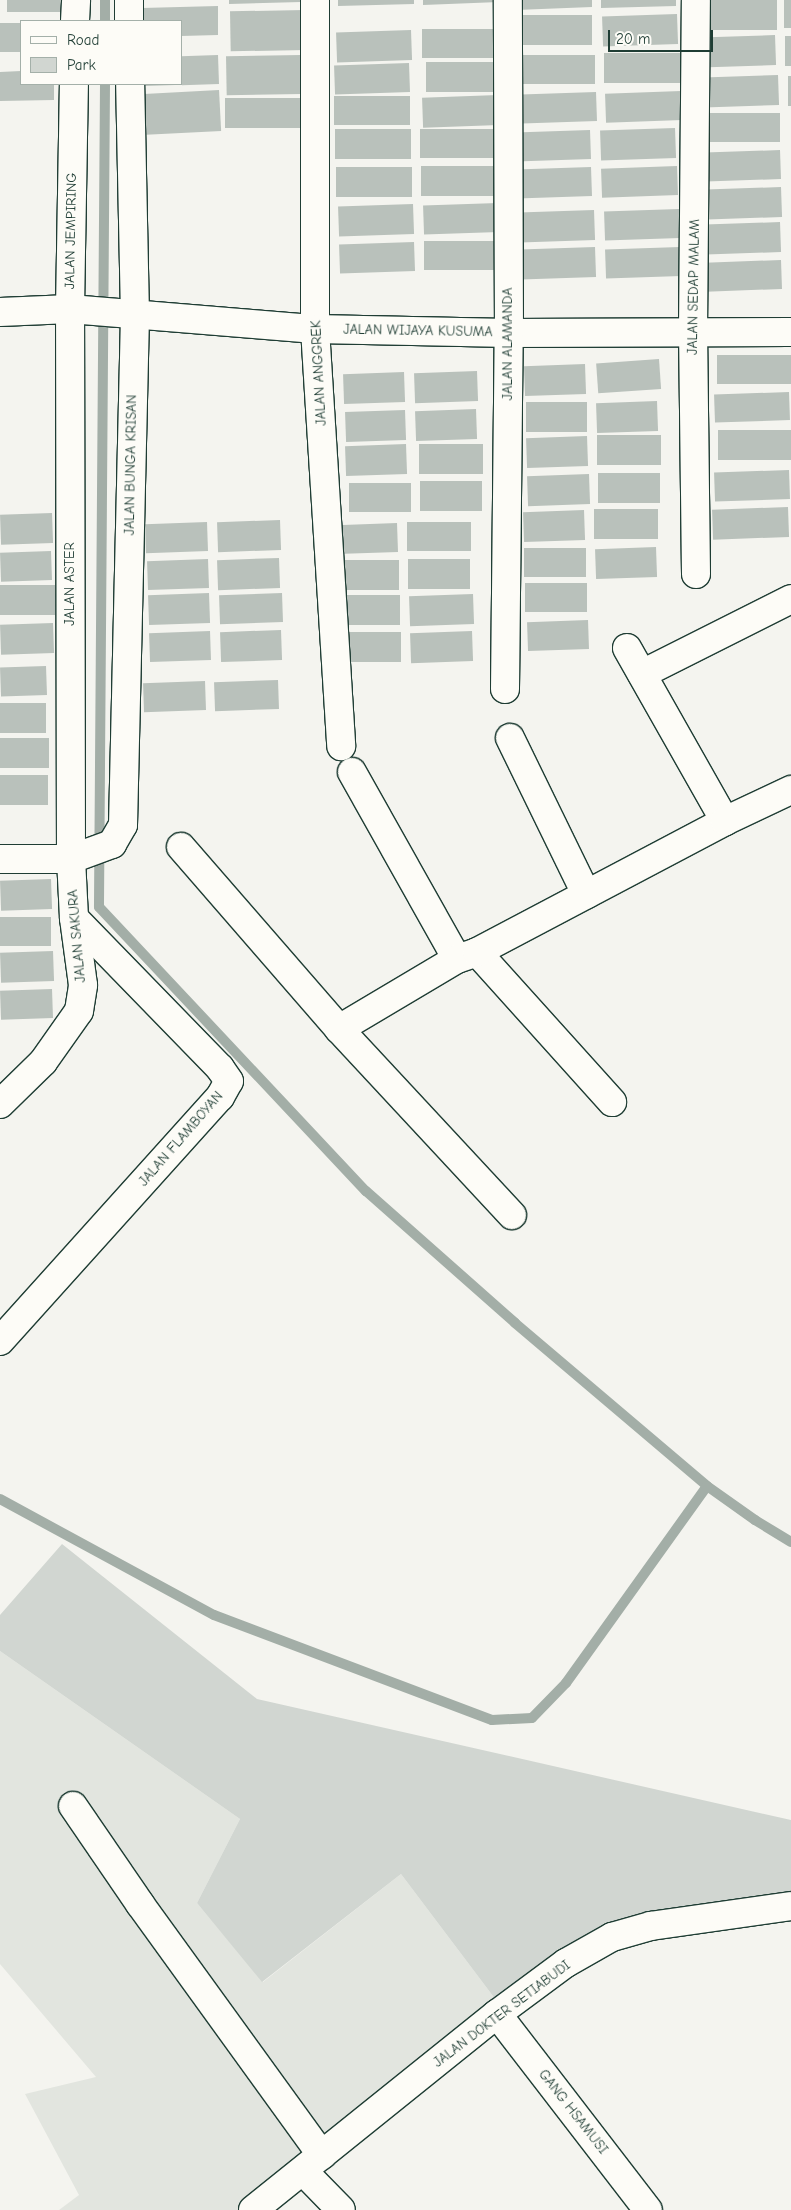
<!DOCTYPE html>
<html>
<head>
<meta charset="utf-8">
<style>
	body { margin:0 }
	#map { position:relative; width:791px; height:2210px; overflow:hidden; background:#f4f4ef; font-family:"Comic Neue",sans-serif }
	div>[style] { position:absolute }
	.built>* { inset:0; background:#e2e5df }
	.green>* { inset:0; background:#d1d6d1 }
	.stream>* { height:10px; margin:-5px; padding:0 5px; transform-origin:5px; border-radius:5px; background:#a3aea7 }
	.building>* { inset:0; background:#b9c1bb; transform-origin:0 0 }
	.roads { filter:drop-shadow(1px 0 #1f3d34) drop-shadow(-1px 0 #1f3d34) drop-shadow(0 1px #1f3d34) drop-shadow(0 -1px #1f3d34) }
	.minor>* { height:28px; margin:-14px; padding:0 14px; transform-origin:14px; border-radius:14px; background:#fdfcf7 }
	.secondary>* { height:28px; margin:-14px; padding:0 14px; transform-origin:14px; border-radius:14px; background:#fdfcf7 }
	span { translate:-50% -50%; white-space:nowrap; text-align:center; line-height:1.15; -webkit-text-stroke:4px #fdfcf7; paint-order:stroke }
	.street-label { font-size:14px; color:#1f3d34 }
	.legend { position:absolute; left:20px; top:20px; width:162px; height:65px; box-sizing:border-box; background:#fdfcf7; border:1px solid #a4b0a9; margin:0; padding:6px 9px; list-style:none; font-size:15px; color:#1f3d34 }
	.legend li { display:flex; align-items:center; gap:10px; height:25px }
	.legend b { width:25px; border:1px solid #a4b0a9 }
	.scale { position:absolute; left:608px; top:30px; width:105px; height:22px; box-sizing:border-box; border:2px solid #1f3d34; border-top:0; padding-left:6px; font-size:15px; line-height:18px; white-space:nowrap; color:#1f3d34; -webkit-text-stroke:4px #fdfcf7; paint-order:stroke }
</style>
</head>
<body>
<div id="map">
	<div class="built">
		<div style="clip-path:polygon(0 1651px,240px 1819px,197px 1903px,263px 1982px,401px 1874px,505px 2012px,260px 2210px,59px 2210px,79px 2195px,25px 2094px,96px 2077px,0 1964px)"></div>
	</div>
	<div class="green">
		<div style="clip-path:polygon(62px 1544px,257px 1699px,791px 1820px,791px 1902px,623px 1927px,505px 2012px,401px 1874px,262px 1982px,197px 1903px,240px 1819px,0 1651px,0 1615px)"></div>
	</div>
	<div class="stream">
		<div style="left:105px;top:21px;width:21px;rotate:-90deg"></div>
		<div style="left:105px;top:84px;width:823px;rotate:90.42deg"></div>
		<div style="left:99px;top:907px;width:390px;rotate:46.8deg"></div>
		<div style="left:366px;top:1191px;width:199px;rotate:41.5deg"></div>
		<div style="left:515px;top:1323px;width:252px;rotate:40.3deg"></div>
		<div style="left:707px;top:1486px;width:59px;rotate:35.3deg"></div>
		<div style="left:755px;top:1520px;width:42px;rotate:31.4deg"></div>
		<div style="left:0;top:1499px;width:243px;rotate:28.5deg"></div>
		<div style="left:214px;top:1615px;width:297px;rotate:20.7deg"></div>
		<div style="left:492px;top:1720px;width:40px;rotate:-2.9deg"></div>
		<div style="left:532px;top:1718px;width:49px;rotate:-45.8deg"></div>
		<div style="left:566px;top:1683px;width:242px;rotate:-54.4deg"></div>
	</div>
	<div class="building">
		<div style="left:7px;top:0;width:55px;height:12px"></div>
		<div style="clip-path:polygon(229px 0,301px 0,301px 2px,229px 4px)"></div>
		<div style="clip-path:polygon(338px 0,414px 0,414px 4px,338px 6px)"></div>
		<div style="clip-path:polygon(423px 0,498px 0,499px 2px,423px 5px)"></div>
		<div style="clip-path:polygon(516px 0,592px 0,592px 7px,516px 10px)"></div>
		<div style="clip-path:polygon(601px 0,676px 0,676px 6px,601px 8px)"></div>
		<div style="left:702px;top:0;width:75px;height:30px"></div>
		<div style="left:784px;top:0;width:7px;height:28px"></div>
		<div style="clip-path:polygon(218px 6px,218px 35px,181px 36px,181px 21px,143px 21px,142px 8px)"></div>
		<div style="left:305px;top:10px;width:40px;height:75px;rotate:89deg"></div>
		<div style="left:677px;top:14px;width:30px;height:75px;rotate:88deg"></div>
		<div style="left:592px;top:15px;width:30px;height:75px;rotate:90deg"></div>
		<div style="left:21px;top:23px;width:29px;height:21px;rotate:90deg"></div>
		<div style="left:498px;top:29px;width:29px;height:76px;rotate:90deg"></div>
		<div style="left:411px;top:30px;width:30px;height:75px;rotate:88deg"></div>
		<div style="left:775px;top:35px;width:30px;height:75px;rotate:88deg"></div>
		<div style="left:785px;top:36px;width:6px;height:30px"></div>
		<div style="left:680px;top:53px;width:30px;height:76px;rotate:90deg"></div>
		<div style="left:218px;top:55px;width:29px;height:37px;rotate:88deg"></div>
		<div style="left:301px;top:55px;width:39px;height:75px;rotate:89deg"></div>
		<div style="left:595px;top:55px;width:29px;height:76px;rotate:90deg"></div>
		<div style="left:502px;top:62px;width:30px;height:76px;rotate:90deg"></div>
		<div style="left:409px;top:63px;width:29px;height:75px;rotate:88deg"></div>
		<div style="clip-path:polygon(21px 71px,21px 84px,54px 84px,54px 100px,0 101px,0 72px)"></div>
		<div style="left:778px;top:75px;width:30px;height:75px;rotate:88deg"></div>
		<div style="left:788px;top:76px;width:3px;height:30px"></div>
		<div style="clip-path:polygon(144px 84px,175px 84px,175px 85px,144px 86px)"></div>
		<div style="left:219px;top:90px;width:41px;height:75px;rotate:87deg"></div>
		<div style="left:681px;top:91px;width:29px;height:76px;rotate:88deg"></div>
		<div style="left:596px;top:92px;width:29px;height:75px;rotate:88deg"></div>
		<div style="left:498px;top:95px;width:30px;height:76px;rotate:88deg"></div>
		<div style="left:410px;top:96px;width:29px;height:76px;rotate:90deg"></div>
		<div style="left:301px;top:98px;width:30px;height:76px;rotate:90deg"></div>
		<div style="left:780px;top:113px;width:29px;height:76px;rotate:90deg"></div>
		<div style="left:675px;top:128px;width:30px;height:75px;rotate:88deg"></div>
		<div style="left:411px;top:129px;width:30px;height:76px;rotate:90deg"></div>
		<div style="left:496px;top:129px;width:29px;height:76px;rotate:90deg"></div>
		<div style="left:590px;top:130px;width:29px;height:75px;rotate:88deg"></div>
		<div style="left:780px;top:150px;width:29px;height:75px;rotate:88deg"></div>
		<div style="left:497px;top:166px;width:30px;height:76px;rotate:90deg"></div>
		<div style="left:677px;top:166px;width:29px;height:76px;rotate:88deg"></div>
		<div style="left:412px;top:167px;width:30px;height:76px;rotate:90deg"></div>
		<div style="left:591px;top:167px;width:29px;height:75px;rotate:88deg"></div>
		<div style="left:781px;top:187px;width:30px;height:75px;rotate:88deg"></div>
		<div style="left:498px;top:203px;width:29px;height:75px;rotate:88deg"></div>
		<div style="left:413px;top:204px;width:30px;height:75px;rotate:88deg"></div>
		<div style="left:679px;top:209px;width:29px;height:75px;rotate:88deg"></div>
		<div style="left:594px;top:210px;width:30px;height:75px;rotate:88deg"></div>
		<div style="left:780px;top:222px;width:30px;height:75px;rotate:88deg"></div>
		<div style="left:500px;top:241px;width:29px;height:76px;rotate:90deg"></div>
		<div style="left:414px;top:242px;width:29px;height:75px;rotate:88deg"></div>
		<div style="left:595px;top:247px;width:30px;height:75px;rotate:88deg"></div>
		<div style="left:680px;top:247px;width:29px;height:75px;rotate:88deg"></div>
		<div style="left:781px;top:260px;width:29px;height:76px;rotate:88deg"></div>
		<div style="left:791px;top:355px;width:29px;height:74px;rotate:90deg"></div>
		<div style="left:659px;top:359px;width:30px;height:63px;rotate:86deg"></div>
		<div style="left:585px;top:364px;width:30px;height:61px;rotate:88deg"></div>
		<div style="left:477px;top:371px;width:30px;height:63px;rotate:88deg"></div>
		<div style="left:404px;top:372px;width:30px;height:61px;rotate:88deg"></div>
		<div style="left:789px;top:392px;width:28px;height:75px;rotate:88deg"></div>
		<div style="left:657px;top:401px;width:30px;height:61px;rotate:88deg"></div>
		<div style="left:587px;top:402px;width:30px;height:61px;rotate:90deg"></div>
		<div style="left:476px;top:409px;width:30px;height:61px;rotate:88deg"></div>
		<div style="left:405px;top:410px;width:30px;height:60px;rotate:88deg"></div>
		<div style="left:791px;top:430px;width:30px;height:73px;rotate:90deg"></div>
		<div style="left:661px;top:435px;width:30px;height:64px;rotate:90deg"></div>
		<div style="left:587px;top:436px;width:30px;height:61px;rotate:88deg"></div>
		<div style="left:406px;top:444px;width:30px;height:61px;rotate:88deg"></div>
		<div style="left:483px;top:444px;width:30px;height:64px;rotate:90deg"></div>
		<div style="left:789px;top:470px;width:29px;height:75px;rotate:88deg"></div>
		<div style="left:660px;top:473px;width:30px;height:62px;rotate:90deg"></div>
		<div style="left:589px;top:474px;width:30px;height:62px;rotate:88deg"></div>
		<div style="left:482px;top:481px;width:30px;height:62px;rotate:90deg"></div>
		<div style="left:411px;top:483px;width:29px;height:62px;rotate:90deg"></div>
		<div style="left:788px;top:507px;width:30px;height:76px;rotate:88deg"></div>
		<div style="left:658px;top:509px;width:30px;height:64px;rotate:90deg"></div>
		<div style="left:584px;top:510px;width:30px;height:61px;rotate:88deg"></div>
		<div style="left:52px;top:513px;width:30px;height:52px;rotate:88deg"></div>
		<div style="left:280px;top:520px;width:30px;height:63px;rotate:88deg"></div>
		<div style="left:207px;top:522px;width:29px;height:62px;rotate:88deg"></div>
		<div style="left:471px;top:522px;width:29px;height:64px;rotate:90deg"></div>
		<div style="left:397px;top:523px;width:29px;height:61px;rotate:88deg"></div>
		<div style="left:656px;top:547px;width:30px;height:61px;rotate:88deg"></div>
		<div style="left:586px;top:548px;width:29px;height:62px;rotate:90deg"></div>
		<div style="left:51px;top:551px;width:29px;height:51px;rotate:88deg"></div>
		<div style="left:279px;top:558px;width:30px;height:62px;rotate:88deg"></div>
		<div style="left:208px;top:559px;width:29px;height:61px;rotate:88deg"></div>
		<div style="left:470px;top:559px;width:30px;height:62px;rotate:90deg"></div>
		<div style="left:399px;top:560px;width:30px;height:62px;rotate:90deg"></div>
		<div style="left:587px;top:583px;width:29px;height:62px;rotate:90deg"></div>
		<div style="left:55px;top:585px;width:30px;height:55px;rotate:90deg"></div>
		<div style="left:209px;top:593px;width:30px;height:61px;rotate:88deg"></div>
		<div style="left:282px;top:593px;width:29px;height:63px;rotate:88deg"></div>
		<div style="left:473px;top:594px;width:30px;height:64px;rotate:88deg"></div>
		<div style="left:400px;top:595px;width:30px;height:62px;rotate:90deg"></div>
		<div style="left:588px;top:620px;width:29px;height:61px;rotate:88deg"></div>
		<div style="left:53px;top:623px;width:30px;height:53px;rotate:88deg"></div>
		<div style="left:281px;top:630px;width:30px;height:61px;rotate:88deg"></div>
		<div style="left:210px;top:631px;width:29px;height:61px;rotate:88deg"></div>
		<div style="left:472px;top:631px;width:30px;height:62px;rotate:88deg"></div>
		<div style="left:401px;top:632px;width:30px;height:61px;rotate:90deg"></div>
		<div style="left:46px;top:666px;width:29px;height:46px;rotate:88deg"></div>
		<div style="left:278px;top:680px;width:29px;height:64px;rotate:88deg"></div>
		<div style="left:205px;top:681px;width:29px;height:62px;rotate:88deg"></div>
		<div style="left:46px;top:703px;width:30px;height:46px;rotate:90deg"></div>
		<div style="left:49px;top:738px;width:30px;height:49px;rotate:90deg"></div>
		<div style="left:48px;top:775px;width:30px;height:48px;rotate:90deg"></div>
		<div style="left:51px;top:879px;width:30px;height:51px;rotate:88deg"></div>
		<div style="left:51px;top:917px;width:29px;height:51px;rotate:90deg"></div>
		<div style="left:53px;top:951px;width:30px;height:53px;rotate:88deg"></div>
		<div style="left:52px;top:989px;width:29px;height:52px;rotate:88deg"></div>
	</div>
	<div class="roads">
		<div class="minor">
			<div style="left:129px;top:0;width:21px;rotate:90deg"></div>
			<div style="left:315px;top:0;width:329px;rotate:90deg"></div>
			<div style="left:315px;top:329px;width:418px;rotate:86.4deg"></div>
			<div style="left:75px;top:21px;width:21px;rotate:-87deg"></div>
			<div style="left:0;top:312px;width:70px;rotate:-2.5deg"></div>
			<div style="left:70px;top:309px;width:246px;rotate:4.7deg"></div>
			<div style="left:315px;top:329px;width:194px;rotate:1.2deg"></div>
			<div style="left:509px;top:333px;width:282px;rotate:-0.2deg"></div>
			<div style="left:696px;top:574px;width:243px;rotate:-90.7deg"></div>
			<div style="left:693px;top:331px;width:331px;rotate:-89.5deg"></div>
			<div style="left:627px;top:648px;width:199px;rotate:60.5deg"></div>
			<div style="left:642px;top:674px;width:167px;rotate:-26.7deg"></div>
			<div style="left:505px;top:689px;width:356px;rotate:-89.4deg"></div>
			<div style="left:509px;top:333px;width:333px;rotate:-90.2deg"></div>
			<div style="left:510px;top:738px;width:174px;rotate:64deg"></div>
			<div style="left:352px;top:772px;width:214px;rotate:60.7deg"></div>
			<div style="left:181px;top:847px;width:241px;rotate:49deg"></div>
			<div style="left:339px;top:1029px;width:254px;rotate:47.1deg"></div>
			<div style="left:0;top:859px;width:71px"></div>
			<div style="left:71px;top:859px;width:44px;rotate:-20.1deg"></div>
			<div style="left:112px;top:844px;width:22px;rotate:-60deg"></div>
			<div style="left:123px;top:825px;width:509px;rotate:-88.65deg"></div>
			<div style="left:135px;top:316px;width:232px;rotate:-91.2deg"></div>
			<div style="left:477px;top:952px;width:202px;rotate:48deg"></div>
			<div style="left:339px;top:1029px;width:137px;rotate:-30.7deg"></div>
			<div style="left:457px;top:959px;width:21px;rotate:-19deg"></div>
			<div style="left:477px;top:952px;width:280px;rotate:-27.8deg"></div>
			<div style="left:725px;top:821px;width:73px;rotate:-25.2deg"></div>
			<div style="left:0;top:1104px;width:60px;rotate:-44.3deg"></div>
			<div style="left:43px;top:1062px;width:62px;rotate:-54.8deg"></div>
			<div style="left:79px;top:1011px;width:26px;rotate:-81deg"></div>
			<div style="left:83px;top:985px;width:68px;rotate:-97.7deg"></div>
			<div style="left:74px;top:918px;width:59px;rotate:-92.9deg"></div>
			<div style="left:71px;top:859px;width:550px;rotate:-90.1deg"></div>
			<div style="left:70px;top:309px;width:225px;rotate:-89deg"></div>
			<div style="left:0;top:1341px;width:329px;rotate:-48deg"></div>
			<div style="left:220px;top:1097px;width:18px;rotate:-61deg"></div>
			<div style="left:229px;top:1081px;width:16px;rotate:-125deg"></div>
			<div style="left:220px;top:1068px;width:209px;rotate:-134.2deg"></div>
			<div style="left:73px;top:1806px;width:119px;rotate:55.6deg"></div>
			<div style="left:140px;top:1904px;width:310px;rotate:54.1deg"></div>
			<div style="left:497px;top:2014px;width:247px;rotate:52.4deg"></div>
			<div style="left:303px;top:2171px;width:54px;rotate:45.7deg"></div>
		</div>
		<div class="secondary">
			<div style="left:253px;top:2210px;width:313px;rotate:-38.8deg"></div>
			<div style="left:497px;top:2014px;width:86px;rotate:-36.5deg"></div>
			<div style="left:566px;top:1963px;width:53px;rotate:-29.5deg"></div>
			<div style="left:612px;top:1937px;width:41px;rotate:-15.8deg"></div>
			<div style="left:651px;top:1926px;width:141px;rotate:-8.1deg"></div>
		</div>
	</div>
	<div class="street-label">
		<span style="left:71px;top:231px;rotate:-89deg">JALAN JEMPIRING</span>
		<span style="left:694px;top:287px;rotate:-89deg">JALAN SEDAP MALAM</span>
		<span style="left:418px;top:331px;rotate:1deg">JALAN WIJAYA KUSUMA</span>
		<span style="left:508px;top:344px;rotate:-90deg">JALAN ALAMANDA</span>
		<span style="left:319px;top:373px;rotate:-93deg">JALAN ANGGREK</span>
		<span style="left:131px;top:465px;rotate:-89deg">JALAN BUNGA KRISAN</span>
		<span style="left:70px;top:584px;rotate:-90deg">JALAN ASTER</span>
		<span style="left:77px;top:936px;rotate:-95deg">JALAN SAKURA</span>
		<span style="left:181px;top:1139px;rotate:-49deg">JALAN FLAMBOYAN</span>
		<span style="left:502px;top:2014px;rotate:-37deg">JALAN DOKTER SETIABUDI</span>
		<span style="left:573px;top:2112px;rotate:52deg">GANG HSAMUSI</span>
	</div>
	<ul class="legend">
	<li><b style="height:6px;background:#fdfcf7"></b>Road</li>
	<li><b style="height:14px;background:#d1d6d1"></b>Park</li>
	</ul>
	<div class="scale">20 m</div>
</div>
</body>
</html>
